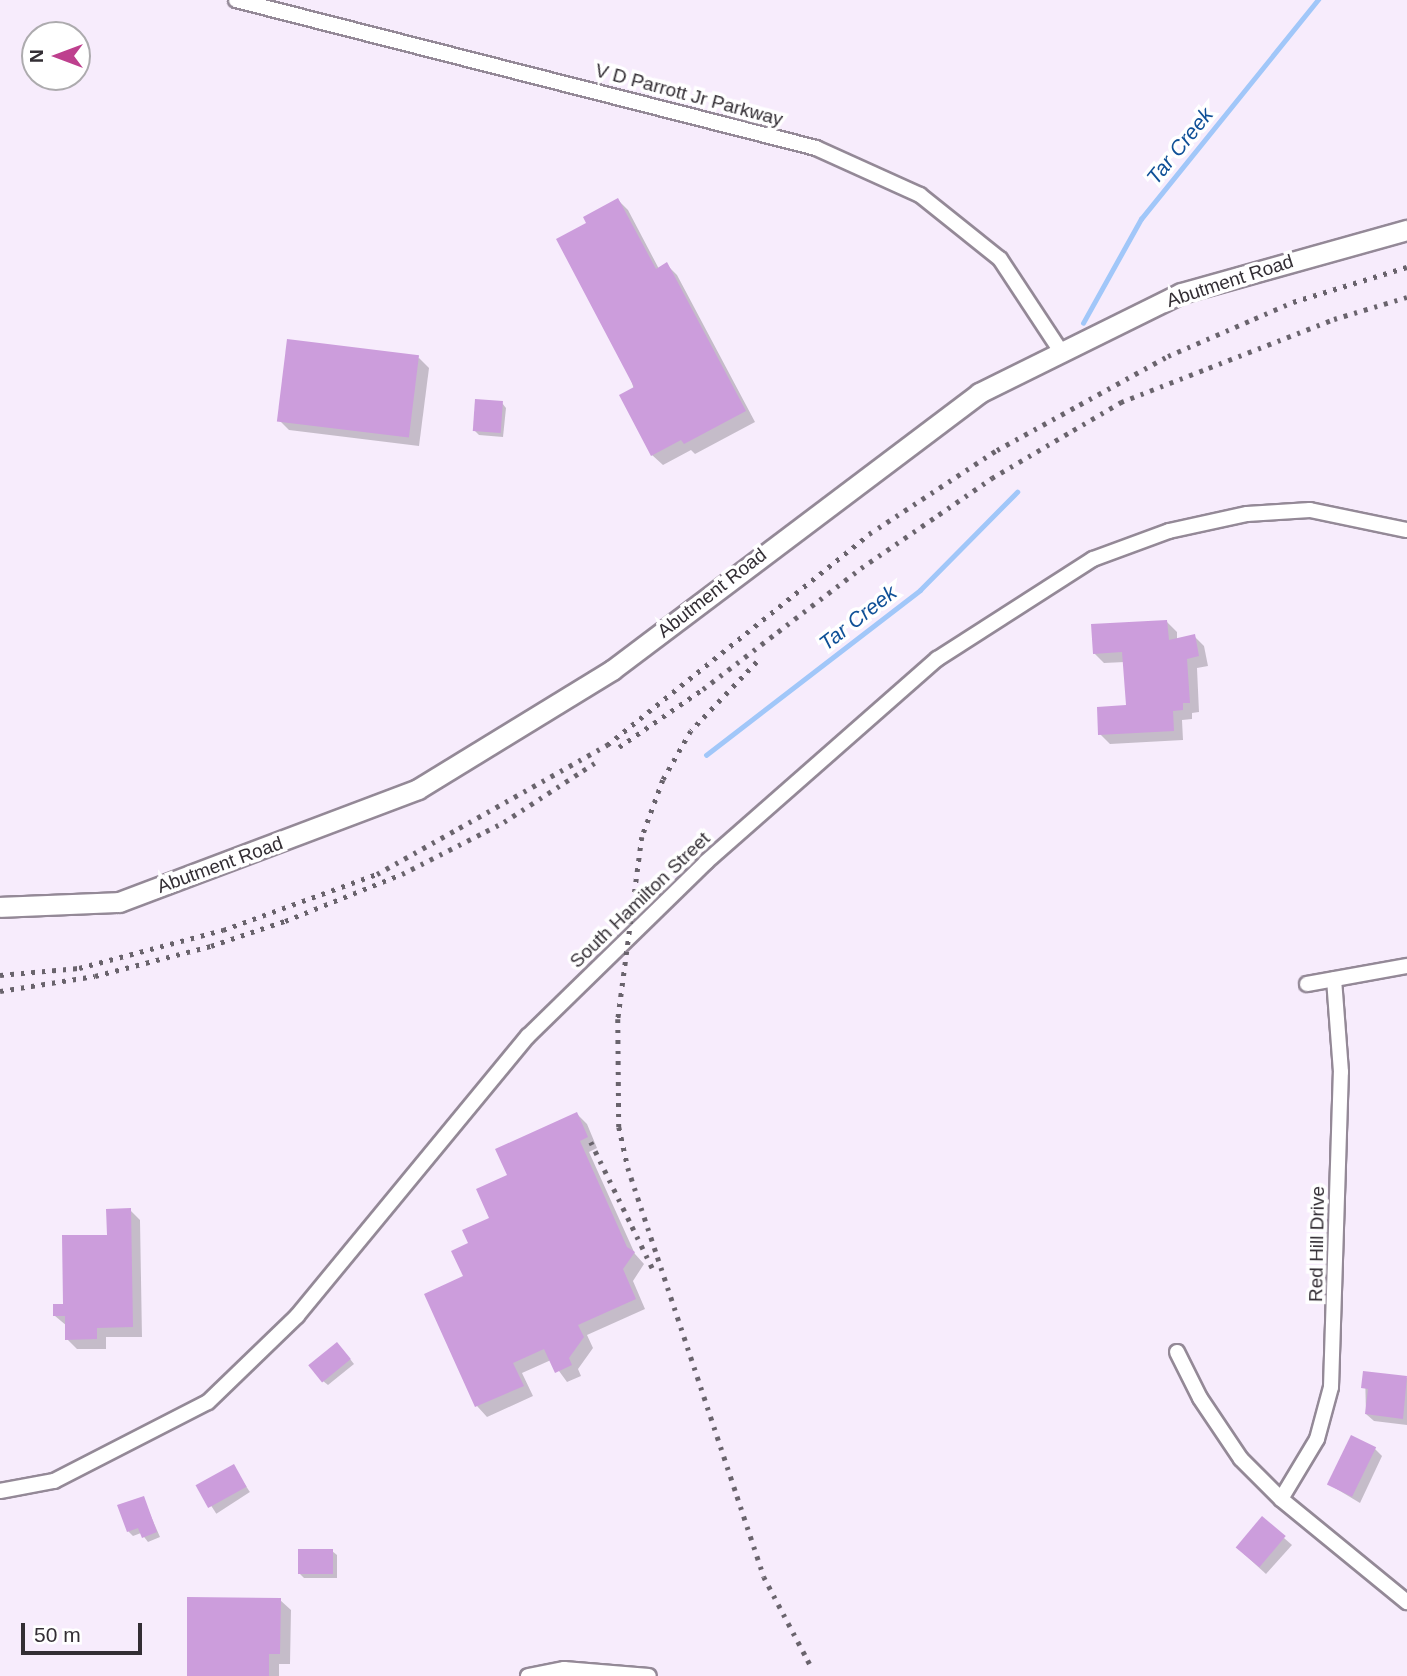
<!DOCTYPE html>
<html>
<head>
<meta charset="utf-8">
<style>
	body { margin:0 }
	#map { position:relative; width:1407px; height:1676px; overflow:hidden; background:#f7ecfc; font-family:Arial,sans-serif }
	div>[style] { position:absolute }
	.shadow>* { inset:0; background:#0003; transform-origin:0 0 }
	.stream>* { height:4.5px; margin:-2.25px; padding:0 2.25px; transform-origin:2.25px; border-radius:2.25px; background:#a1c7f9 }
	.building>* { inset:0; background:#cc9ddc; transform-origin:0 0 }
	.roads { filter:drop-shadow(2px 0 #948997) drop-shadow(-2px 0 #948997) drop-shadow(0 2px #948997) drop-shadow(0 -2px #948997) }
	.street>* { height:14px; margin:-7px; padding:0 7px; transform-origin:7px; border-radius:7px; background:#fff }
	.secondary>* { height:19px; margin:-9.5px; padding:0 9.5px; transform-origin:9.5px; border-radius:9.5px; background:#fff }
	.rail>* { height:4.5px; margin-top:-2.25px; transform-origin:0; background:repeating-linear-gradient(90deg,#69636c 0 3.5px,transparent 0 10.5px) }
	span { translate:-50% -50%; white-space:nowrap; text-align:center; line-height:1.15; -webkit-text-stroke:7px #fff; paint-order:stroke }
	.street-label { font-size:19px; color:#332e34 }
	.water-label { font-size:21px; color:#0f5097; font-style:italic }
	.north { position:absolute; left:21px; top:21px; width:70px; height:70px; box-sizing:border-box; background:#fff; border:2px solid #adabae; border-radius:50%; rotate:270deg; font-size:19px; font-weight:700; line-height:28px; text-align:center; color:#332e34 }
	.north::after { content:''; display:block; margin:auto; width:24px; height:32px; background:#be408e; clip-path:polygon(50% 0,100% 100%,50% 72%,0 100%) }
	.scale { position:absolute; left:21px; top:1623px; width:121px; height:32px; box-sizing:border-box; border:4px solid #332e34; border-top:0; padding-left:9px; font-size:21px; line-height:24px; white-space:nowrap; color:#332e34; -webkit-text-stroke:5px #fff; paint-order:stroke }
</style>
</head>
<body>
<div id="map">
	<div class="shadow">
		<div style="clip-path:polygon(618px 200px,628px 210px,659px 269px,667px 265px,677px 275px,755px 422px,695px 454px,691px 450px,663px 465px,652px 455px,588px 224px)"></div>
		<div style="clip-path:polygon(419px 358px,429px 368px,419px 446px,289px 430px,279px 420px)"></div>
		<div style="clip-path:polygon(502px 403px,506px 408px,503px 437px,479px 435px,474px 430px)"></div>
		<div style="clip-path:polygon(1167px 622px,1177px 632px,1177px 639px,1194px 636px,1204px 646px,1208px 666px,1197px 668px,1199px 712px,1192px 713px,1192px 719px,1182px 720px,1183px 740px,1110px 744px,1100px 734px,1127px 707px,1125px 662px,1104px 663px,1094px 653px)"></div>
		<div style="clip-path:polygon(577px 1114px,587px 1124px,597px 1148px,589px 1152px,635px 1254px,644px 1264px,633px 1281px,645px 1309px,587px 1335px,593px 1348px,578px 1369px,581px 1376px,567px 1382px,551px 1360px,522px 1373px,533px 1396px,487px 1417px,477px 1406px,427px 1295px,465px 1277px,470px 1244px,492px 1218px,509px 1176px)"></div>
		<div style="clip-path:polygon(130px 1210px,140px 1220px,142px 1337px,106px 1337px,106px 1349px,77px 1349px,67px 1339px,67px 1326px,55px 1316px)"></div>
		<div style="clip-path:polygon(342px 1349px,354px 1364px,328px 1385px,323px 1381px)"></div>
		<div style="clip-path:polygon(1365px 1373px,1407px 1378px,1407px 1425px,1374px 1421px,1366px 1414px)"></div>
		<div style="clip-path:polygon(1375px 1449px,1382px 1456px,1360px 1503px,1330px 1485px)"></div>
		<div style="left:233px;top:1466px;width:31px;height:40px;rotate:57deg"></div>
		<div style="clip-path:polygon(143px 1498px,160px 1537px,148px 1542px,141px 1533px,133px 1536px,128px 1531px)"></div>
		<div style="clip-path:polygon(1284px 1538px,1292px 1545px,1266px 1574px,1244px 1554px)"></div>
		<div style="clip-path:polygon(332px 1551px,337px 1555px,337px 1578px,304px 1578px,299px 1573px)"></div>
		<div style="clip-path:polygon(280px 1600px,291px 1610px,290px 1664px,279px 1664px,279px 1676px,188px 1676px)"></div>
	</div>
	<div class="stream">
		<div style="left:1083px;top:323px;width:119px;rotate:-60.9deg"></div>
		<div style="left:1141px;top:219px;width:282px;rotate:-51.1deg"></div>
		<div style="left:706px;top:755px;width:270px;rotate:-37.6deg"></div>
		<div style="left:920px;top:590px;width:138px;rotate:-45.3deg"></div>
	</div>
	<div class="building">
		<div style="clip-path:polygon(618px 198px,656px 269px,667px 262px,746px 411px,684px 444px,681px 440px,651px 456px,619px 395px,634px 387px,556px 239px,586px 223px,583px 217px)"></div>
		<div style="left:287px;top:339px;width:133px;height:83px;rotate:7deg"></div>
		<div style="left:475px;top:399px;width:28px;height:32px;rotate:4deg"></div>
		<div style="clip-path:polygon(1167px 620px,1169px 640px,1195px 634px,1199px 656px,1187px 659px,1190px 703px,1183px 703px,1183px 710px,1173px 711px,1174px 731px,1098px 735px,1097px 707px,1126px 705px,1122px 652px,1093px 654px,1091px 624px)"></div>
		<div style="clip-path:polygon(577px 1112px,588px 1137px,580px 1141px,627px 1247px,635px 1252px,623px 1269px,636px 1299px,578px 1325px,584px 1337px,569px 1358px,572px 1365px,555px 1373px,544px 1349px,513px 1363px,524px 1386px,475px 1407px,424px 1294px,463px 1276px,451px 1251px,468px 1243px,462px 1230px,489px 1218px,476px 1189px,507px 1175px,495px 1149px)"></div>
		<div style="clip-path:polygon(131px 1208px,133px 1327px,97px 1328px,97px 1339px,65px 1340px,65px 1316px,53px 1316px,53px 1304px,63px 1304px,62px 1235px,107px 1235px,106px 1209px)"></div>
		<div style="left:337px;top:1342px;width:22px;height:37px;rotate:51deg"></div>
		<div style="clip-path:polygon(1363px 1371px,1407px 1376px,1403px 1419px,1365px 1414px,1368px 1389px,1361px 1388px)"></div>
		<div style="left:1351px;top:1435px;width:28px;height:55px;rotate:26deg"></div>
		<div style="left:234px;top:1464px;width:26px;height:44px;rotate:61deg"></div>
		<div style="clip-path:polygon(144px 1496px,157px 1532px,142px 1538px,138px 1528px,127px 1532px,117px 1505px)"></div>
		<div style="left:1262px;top:1516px;width:31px;height:41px;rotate:40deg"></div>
		<div style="left:298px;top:1549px;width:35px;height:25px"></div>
		<div style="clip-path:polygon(187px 1597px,281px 1598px,280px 1654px,269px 1654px,269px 1676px,187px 1676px)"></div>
	</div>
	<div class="roads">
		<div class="street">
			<div style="left:236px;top:0;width:599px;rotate:14.31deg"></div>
			<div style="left:816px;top:148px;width:114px;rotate:24.3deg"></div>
			<div style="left:920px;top:195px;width:102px;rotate:38.7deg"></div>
			<div style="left:1000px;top:259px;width:109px;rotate:56.6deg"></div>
			<div style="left:1307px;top:984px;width:102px;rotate:-10.2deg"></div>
			<div style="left:1177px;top:1352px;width:51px;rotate:63.4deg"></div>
			<div style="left:1200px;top:1398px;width:73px;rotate:56.1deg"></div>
			<div style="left:1241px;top:1459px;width:57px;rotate:45deg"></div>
			<div style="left:1281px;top:1499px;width:163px;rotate:39.3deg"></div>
			<div style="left:0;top:1491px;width:55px;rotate:-10.5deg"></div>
			<div style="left:54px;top:1481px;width:173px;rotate:-27.2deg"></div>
			<div style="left:208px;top:1402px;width:124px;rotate:-44deg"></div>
			<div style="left:297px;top:1316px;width:363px;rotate:-50.5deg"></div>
			<div style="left:528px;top:1036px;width:249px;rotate:-44.3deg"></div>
			<div style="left:706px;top:862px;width:308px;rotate:-41.3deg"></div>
			<div style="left:937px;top:659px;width:185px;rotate:-32.7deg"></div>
			<div style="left:1093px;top:559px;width:81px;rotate:-20.2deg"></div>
			<div style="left:1169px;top:531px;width:80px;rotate:-12.3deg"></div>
			<div style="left:1247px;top:514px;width:63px;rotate:-3.6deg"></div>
			<div style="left:1310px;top:510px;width:99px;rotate:11.7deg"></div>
			<div style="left:1281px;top:1499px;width:70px;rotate:-59deg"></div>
			<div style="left:1317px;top:1439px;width:54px;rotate:-74.9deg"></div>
			<div style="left:1331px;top:1387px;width:315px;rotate:-88.2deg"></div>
			<div style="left:1341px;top:1072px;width:93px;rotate:-94.3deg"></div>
			<div style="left:528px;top:1676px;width:37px;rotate:-11deg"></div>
			<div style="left:564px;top:1669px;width:85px;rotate:4.7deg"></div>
		</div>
		<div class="secondary">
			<div style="left:0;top:907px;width:119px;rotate:-2.4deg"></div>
			<div style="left:119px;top:902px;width:320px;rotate:-20.7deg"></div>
			<div style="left:418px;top:789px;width:228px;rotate:-31.5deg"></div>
			<div style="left:612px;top:670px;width:460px;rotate:-37deg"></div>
			<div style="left:979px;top:393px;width:225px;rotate:-26.3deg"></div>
			<div style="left:1181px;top:293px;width:235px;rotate:-15.6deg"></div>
		</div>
	</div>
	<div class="rail">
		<div style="left:757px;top:662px;width:95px;rotate:133.7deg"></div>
		<div style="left:691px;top:731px;width:56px;rotate:119.7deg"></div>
		<div style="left:663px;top:780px;width:61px;rotate:110.2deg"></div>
		<div style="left:642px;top:837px;width:184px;rotate:97.5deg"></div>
		<div style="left:618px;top:1019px;width:108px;rotate:89.5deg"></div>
		<div style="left:619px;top:1127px;width:42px;rotate:77.6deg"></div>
		<div style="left:628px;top:1168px;width:431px;rotate:71.6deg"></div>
		<div style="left:764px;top:1577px;width:101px;rotate:62.2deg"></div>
		<div style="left:619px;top:747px;width:102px;rotate:-34.6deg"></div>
		<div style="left:703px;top:689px;width:199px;rotate:-37.4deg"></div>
		<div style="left:861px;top:568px;width:159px;rotate:-34.5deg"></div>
		<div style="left:992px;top:478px;width:150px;rotate:-30.5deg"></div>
		<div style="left:1121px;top:402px;width:229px;rotate:-21.3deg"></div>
		<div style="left:1334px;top:319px;width:76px;rotate:-16.8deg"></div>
		<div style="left:0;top:975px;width:79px;rotate:-5.1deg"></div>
		<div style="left:79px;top:968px;width:149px;rotate:-14.8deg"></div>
		<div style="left:223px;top:930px;width:164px;rotate:-20deg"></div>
		<div style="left:377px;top:874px;width:264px;rotate:-29.3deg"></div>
		<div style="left:607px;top:745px;width:336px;rotate:-38.8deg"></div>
		<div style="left:869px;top:534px;width:153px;rotate:-33.3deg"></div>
		<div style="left:997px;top:450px;width:195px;rotate:-28.8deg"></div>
		<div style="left:1168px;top:356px;width:136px;rotate:-23.4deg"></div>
		<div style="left:1293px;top:302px;width:119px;rotate:-17.1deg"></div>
		<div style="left:0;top:991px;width:96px;rotate:-9deg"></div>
		<div style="left:95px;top:976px;width:120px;rotate:-14.5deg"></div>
		<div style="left:211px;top:946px;width:78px;rotate:-18.7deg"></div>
		<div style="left:285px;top:921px;width:126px;rotate:-21.9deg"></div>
		<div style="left:402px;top:874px;width:114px;rotate:-27deg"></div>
		<div style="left:504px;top:822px;width:113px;rotate:-33.1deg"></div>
		<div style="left:591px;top:1142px;width:146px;rotate:64deg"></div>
	</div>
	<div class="street-label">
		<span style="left:689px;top:95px;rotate:15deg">V D Parrott Jr Parkway</span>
		<span style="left:1230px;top:281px;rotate:-18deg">Abutment Road</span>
		<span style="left:712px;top:593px;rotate:-38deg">Abutment Road</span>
		<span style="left:220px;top:865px;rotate:-20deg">Abutment Road</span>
		<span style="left:640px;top:900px;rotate:-44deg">South Hamilton Street</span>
		<span style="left:1317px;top:1244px;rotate:-89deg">Red Hill Drive</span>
	</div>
	<div class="water-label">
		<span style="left:1180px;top:146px;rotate:-51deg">Tar Creek</span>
		<span style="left:858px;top:618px;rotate:-38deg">Tar Creek</span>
	</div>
	<div class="north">N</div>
	<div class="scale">50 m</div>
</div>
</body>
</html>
